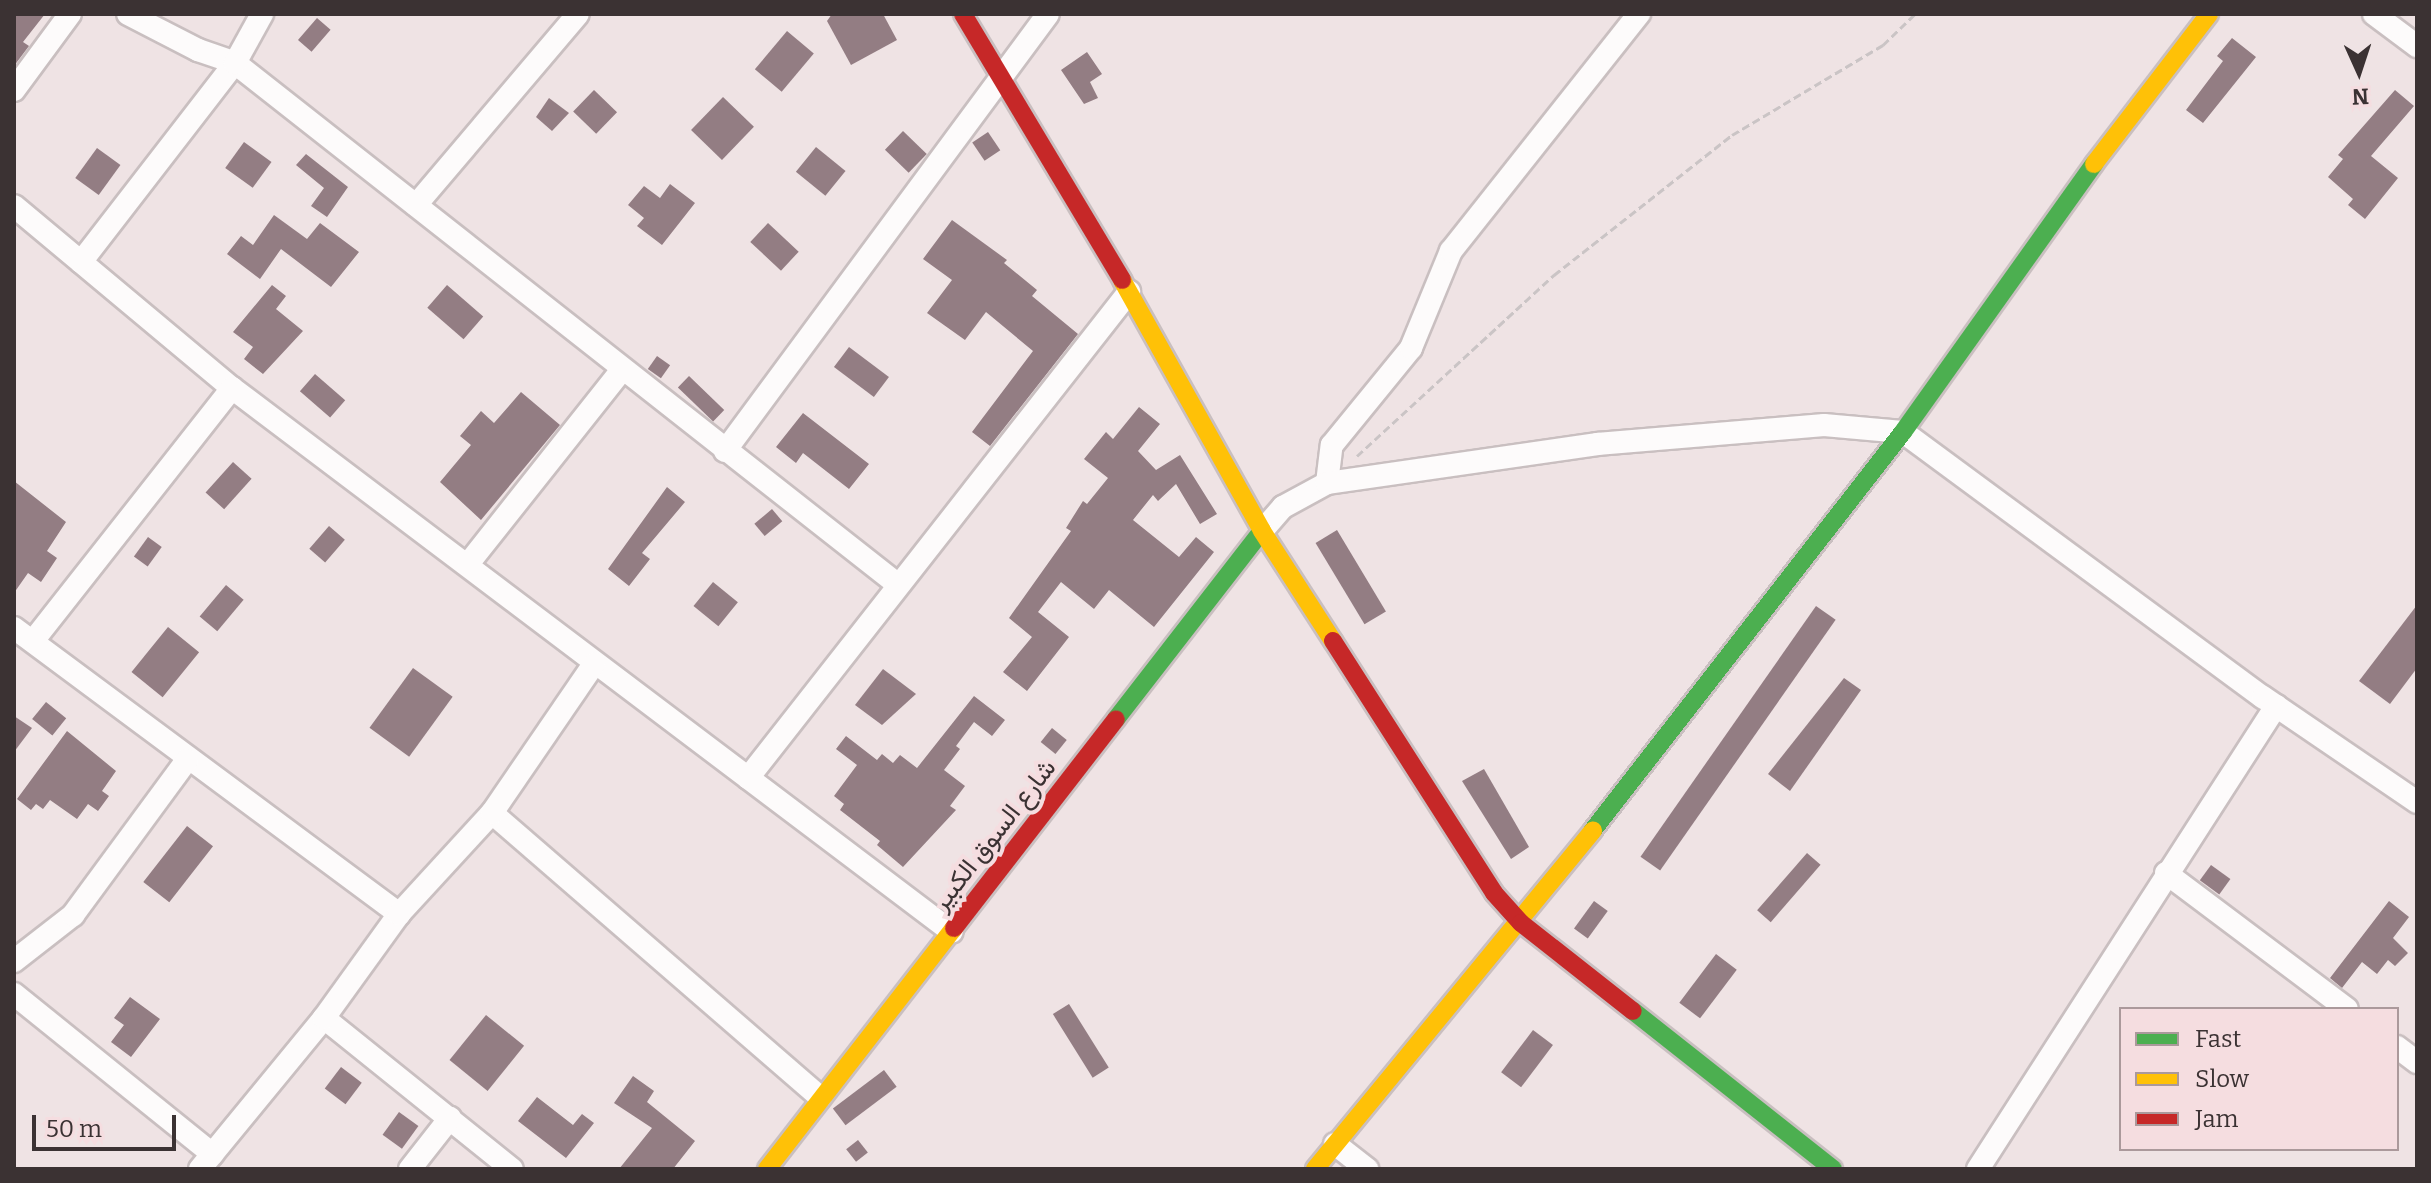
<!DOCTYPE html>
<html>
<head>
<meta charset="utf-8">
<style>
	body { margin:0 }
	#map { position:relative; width:2431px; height:1183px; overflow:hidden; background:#efe3e4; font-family:Bitter,Vazirmatn,serif }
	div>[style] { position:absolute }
	.building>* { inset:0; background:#937d83; transform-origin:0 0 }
	.path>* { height:3px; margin-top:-1.5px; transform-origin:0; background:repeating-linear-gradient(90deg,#cac4c5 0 8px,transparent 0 12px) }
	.roads { filter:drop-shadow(2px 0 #c9bfc0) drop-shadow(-2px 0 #c9bfc0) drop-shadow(0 2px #c9bfc0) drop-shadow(0 -2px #c9bfc0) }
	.street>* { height:22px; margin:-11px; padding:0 11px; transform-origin:11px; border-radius:11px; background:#fdfbfb }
	.fast>* { height:18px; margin:-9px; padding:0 9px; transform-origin:9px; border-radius:9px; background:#4caf50 }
	.slow>* { height:18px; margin:-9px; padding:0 9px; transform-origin:9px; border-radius:9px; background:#ffc107 }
	.jam>* { height:18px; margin:-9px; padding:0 9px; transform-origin:9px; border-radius:9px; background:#c62828 }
	span { translate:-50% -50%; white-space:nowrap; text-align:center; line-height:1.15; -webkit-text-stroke:8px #f5dde0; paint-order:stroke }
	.street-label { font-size:26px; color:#3b3233 }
	.frame { position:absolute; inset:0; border:16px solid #3b3233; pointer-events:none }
	.legend { position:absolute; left:2119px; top:1007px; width:280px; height:144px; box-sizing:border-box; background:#f5dde0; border:2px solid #ab999b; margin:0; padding:10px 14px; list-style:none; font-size:24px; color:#3b3233 }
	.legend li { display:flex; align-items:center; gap:16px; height:40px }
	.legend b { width:40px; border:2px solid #ab999b }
	.north { position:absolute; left:2319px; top:32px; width:80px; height:80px; -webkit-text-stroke:6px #f5dde0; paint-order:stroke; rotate:177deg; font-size:22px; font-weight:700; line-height:32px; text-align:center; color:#3b3233 }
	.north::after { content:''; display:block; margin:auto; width:28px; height:36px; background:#3b3233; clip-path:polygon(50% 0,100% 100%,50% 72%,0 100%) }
	.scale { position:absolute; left:32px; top:1115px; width:144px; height:36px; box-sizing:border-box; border:4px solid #3b3233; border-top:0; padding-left:10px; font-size:24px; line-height:28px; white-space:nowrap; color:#3b3233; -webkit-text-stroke:6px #f5dde0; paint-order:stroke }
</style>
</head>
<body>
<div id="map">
	<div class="building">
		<div style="clip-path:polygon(14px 14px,45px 14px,23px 42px,29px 46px,14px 66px)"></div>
		<div style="clip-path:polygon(832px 14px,883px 14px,897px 40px,851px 65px,827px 21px)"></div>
		<div style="left:317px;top:18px;width:18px;height:29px;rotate:41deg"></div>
		<div style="left:787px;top:31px;width:35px;height:50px;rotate:40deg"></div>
		<div style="clip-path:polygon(2232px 38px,2256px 57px,2203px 123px,2186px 110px,2223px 61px,2217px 56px)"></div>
		<div style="clip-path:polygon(1087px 52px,1102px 74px,1090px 82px,1098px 98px,1084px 104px,1061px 70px)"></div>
		<div style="left:594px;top:90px;width:32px;height:30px;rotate:44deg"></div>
		<div style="clip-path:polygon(2395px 90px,2414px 106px,2371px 156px,2398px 178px,2365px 219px,2348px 205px,2353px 199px,2328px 177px,2343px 159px,2338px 155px)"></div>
		<div style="left:723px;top:97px;width:43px;height:46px;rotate:44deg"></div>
		<div style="clip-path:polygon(549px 98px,569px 113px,552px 131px,536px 117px)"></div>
		<div style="left:903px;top:131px;width:33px;height:26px;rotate:44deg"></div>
		<div style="left:988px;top:132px;width:22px;height:19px;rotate:56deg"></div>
		<div style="left:244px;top:142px;width:34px;height:32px;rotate:36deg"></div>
		<div style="left:816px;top:147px;width:38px;height:32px;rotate:39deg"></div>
		<div style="left:97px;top:148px;width:29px;height:37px;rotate:36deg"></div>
		<div style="clip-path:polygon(306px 154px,348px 187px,327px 217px,311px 206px,324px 188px,296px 165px)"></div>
		<div style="clip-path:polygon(670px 184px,695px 203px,662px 245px,637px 226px,644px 218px,628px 205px,644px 186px,660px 198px)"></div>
		<div style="clip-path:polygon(274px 215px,307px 239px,320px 223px,359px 252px,331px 287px,281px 249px,260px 279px,227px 254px,241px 236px,253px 245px)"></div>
		<div style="clip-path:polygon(952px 220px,1007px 260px,1004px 263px,1037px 290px,1032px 296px,1078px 334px,990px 446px,972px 432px,1033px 351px,986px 312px,965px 340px,927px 313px,952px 280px,923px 259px)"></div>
		<div style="left:768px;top:223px;width:42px;height:26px;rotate:43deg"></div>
		<div style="clip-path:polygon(272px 285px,286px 296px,276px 309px,303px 331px,263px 374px,244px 359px,253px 347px,233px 332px)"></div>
		<div style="left:447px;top:285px;width:48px;height:30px;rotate:41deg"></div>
		<div style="left:849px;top:347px;width:50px;height:25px;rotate:37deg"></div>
		<div style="left:657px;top:356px;width:16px;height:16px;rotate:35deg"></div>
		<div style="left:315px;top:374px;width:40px;height:23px;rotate:41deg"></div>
		<div style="left:689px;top:376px;width:49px;height:16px;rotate:44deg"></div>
		<div style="clip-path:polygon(521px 392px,560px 425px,481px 520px,440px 482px,471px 445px,460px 436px,481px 411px,494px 423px)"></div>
		<div style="clip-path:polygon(1139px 407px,1160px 424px,1138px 451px,1156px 470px,1180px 455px,1217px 514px,1200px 524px,1176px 484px,1158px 501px,1153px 495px,1133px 520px,1179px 557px,1196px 537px,1214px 552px,1154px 627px,1109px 590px,1094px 609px,1061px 582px,1038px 612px,1069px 637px,1027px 691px,1003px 672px,1032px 637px,1009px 618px,1071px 531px,1066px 528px,1083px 501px,1087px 504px,1108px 478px,1084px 459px,1106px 432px,1113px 439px)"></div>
		<div style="clip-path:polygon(803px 413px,869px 464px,849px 489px,803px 453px,796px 463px,776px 447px)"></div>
		<div style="left:233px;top:462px;width:25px;height:41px;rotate:42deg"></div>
		<div style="clip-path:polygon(14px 481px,66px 522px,47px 551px,57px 558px,41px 582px,28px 573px,14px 593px)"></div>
		<div style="clip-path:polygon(667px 487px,685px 502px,642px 553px,650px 559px,629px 586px,608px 569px)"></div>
		<div style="left:772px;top:509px;width:16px;height:23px;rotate:50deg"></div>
		<div style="left:329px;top:526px;width:21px;height:30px;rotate:41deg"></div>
		<div style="left:1337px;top:530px;width:95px;height:25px;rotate:59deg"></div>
		<div style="left:148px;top:537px;width:17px;height:24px;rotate:36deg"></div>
		<div style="left:713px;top:582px;width:32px;height:31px;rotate:39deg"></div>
		<div style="left:226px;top:585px;width:23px;height:41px;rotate:40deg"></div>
		<div style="clip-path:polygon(2417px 605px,2417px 668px,2390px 704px,2359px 681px)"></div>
		<div style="left:1816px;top:606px;width:24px;height:306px;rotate:35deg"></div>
		<div style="left:168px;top:627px;width:40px;height:58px;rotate:39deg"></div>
		<div style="left:413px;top:668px;width:49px;height:74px;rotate:36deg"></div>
		<div style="clip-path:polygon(883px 669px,916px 694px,882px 725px,855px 705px)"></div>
		<div style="clip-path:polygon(1844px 678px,1861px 690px,1790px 791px,1768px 774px)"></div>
		<div style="clip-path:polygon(974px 696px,1005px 720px,992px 736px,974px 722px,956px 746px,960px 749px,944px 770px,965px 786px,950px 806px,956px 810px,903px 867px,877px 845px,880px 841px,840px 810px,844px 804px,834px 796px,857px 765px,836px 749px,846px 736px,877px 760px,882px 754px,893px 763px,900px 755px,917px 768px)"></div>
		<div style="left:46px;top:702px;width:26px;height:22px;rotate:39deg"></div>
		<div style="clip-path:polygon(14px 716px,32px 728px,14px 752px)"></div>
		<div style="left:1052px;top:728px;width:19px;height:18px;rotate:39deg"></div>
		<div style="clip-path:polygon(67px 731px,116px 771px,102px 791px,109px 796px,98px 811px,88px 804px,77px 819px,50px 800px,43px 809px,36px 804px,31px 810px,17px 799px)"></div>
		<div style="clip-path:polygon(1484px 769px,1529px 847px,1511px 859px,1462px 781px)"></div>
		<div style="left:187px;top:826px;width:33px;height:71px;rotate:38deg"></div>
		<div style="left:1807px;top:853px;width:18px;height:76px;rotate:41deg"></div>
		<div style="left:2211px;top:865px;width:24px;height:19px;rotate:36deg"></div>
		<div style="left:1594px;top:901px;width:17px;height:34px;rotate:36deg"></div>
		<div style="clip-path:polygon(2389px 901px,2409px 917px,2393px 938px,2408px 953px,2395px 966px,2388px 960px,2377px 974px,2362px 962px,2342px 988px,2330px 978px)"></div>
		<div style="left:1716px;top:954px;width:26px;height:61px;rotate:37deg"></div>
		<div style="clip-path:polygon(130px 997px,160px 1019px,131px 1057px,111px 1042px,124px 1025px,114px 1018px)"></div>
		<div style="left:1069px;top:1004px;width:75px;height:19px;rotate:58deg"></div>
		<div style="left:486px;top:1015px;width:49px;height:58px;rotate:39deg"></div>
		<div style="left:1533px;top:1030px;width:25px;height:53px;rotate:37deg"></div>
		<div style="left:341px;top:1067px;width:26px;height:27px;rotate:37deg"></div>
		<div style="left:884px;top:1070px;width:21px;height:64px;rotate:53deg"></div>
		<div style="clip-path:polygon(633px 1076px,654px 1091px,647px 1102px,695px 1141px,673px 1169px,619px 1169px,652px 1128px,614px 1103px)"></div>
		<div style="clip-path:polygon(537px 1097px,573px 1125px,582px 1114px,594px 1123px,566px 1158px,518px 1121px)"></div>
		<div style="left:399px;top:1112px;width:24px;height:28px;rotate:36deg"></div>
		<div style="left:858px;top:1140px;width:16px;height:15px;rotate:52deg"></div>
	</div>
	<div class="path">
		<div style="left:1357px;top:456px;width:268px;rotate:-42.6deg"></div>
		<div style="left:1554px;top:275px;width:226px;rotate:-38.2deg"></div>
		<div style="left:1732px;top:135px;width:176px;rotate:-30.8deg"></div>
		<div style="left:1883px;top:45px;width:45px;rotate:-44.1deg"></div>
	</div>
	<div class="roads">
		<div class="street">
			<div style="left:128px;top:14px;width:79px;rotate:27.2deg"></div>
			<div style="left:198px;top:50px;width:39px;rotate:19deg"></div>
			<div style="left:235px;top:63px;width:842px;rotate:38.2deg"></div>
			<div style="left:2374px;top:14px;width:54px;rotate:36.7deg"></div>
			<div style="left:14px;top:90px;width:94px;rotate:-53.6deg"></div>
			<div style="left:416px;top:205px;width:250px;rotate:-49.7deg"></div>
			<div style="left:14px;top:206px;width:284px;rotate:39.9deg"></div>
			<div style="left:232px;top:388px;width:902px;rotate:37.07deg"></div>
			<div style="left:81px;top:262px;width:252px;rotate:-52.3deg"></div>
			<div style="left:235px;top:63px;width:56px;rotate:-61.1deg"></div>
			<div style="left:725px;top:451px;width:543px;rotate:-53.53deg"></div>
			<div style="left:1327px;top:483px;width:38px;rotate:-83deg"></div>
			<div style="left:1332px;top:445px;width:125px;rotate:-50.8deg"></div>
			<div style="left:1411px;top:348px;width:105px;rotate:-67.6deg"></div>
			<div style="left:1451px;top:251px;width:303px;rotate:-51.6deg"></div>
			<div style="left:1262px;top:531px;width:32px;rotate:-49deg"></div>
			<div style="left:1283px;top:507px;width:50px;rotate:-28.6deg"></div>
			<div style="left:1327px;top:483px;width:273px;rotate:-8.2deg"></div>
			<div style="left:1597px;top:444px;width:228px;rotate:-4.8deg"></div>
			<div style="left:1824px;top:425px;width:79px;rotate:5.1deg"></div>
			<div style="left:1903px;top:432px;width:447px;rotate:36.4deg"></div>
			<div style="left:2263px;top:697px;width:186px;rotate:34.3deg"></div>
			<div style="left:468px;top:564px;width:248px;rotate:-51.6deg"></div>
			<div style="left:14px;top:628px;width:480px;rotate:36.6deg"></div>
			<div style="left:33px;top:641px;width:322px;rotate:-51.8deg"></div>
			<div style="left:748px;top:778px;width:618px;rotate:-51.91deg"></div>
			<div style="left:492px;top:813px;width:434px;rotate:40.9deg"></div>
			<div style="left:2166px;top:873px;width:226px;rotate:36.9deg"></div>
			<div style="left:14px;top:961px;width:75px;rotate:-37.9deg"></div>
			<div style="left:73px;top:915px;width:192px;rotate:-53.7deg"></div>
			<div style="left:14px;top:994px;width:255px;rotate:38.9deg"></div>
			<div style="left:324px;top:1018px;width:241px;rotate:38.8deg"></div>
			<div style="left:2397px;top:1047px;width:25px;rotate:37deg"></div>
			<div style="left:1335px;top:1144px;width:41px;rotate:38deg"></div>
			<div style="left:200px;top:1169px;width:195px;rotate:-50.6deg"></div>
			<div style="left:324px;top:1018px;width:128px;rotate:-54.2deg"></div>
			<div style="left:399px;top:914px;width:137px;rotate:-47.4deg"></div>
			<div style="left:492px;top:813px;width:181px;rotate:-55.6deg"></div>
			<div style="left:410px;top:1169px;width:65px;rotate:-51.9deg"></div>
			<div style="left:1978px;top:1169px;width:551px;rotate:-57.23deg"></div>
		</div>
		<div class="fast">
			<div style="left:1116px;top:719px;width:238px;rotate:-52.2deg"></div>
			<div style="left:1593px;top:830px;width:504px;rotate:-52.09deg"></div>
			<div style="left:1903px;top:432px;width:329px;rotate:-54.5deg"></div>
			<div style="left:1633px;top:1011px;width:255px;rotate:38.3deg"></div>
		</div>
		<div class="slow">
			<div style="left:2094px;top:164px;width:189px;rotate:-52.5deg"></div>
			<div style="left:1122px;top:280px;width:287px;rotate:60.8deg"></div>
			<div style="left:1262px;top:531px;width:131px;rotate:57.2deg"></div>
			<div style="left:767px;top:1169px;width:305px;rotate:-52.2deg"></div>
			<div style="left:1315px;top:1169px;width:438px;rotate:-50.6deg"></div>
		</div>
		<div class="jam">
			<div style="left:963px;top:14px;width:310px;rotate:59.1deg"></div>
			<div style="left:1333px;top:641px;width:299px;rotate:57.4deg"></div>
			<div style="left:1494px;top:893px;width:40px;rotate:48deg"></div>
			<div style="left:1521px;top:923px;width:142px;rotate:38.2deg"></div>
			<div style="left:954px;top:928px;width:264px;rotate:-52.2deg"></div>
		</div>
	</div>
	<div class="street-label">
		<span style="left:994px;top:835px;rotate:-52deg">شارع السوق الكبير</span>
	</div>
	<div class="frame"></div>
	<ul class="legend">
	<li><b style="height:10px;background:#4caf50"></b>Fast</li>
	<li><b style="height:10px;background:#ffc107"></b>Slow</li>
	<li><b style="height:10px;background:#c62828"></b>Jam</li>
	</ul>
	<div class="north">N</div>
	<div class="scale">50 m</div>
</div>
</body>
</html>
